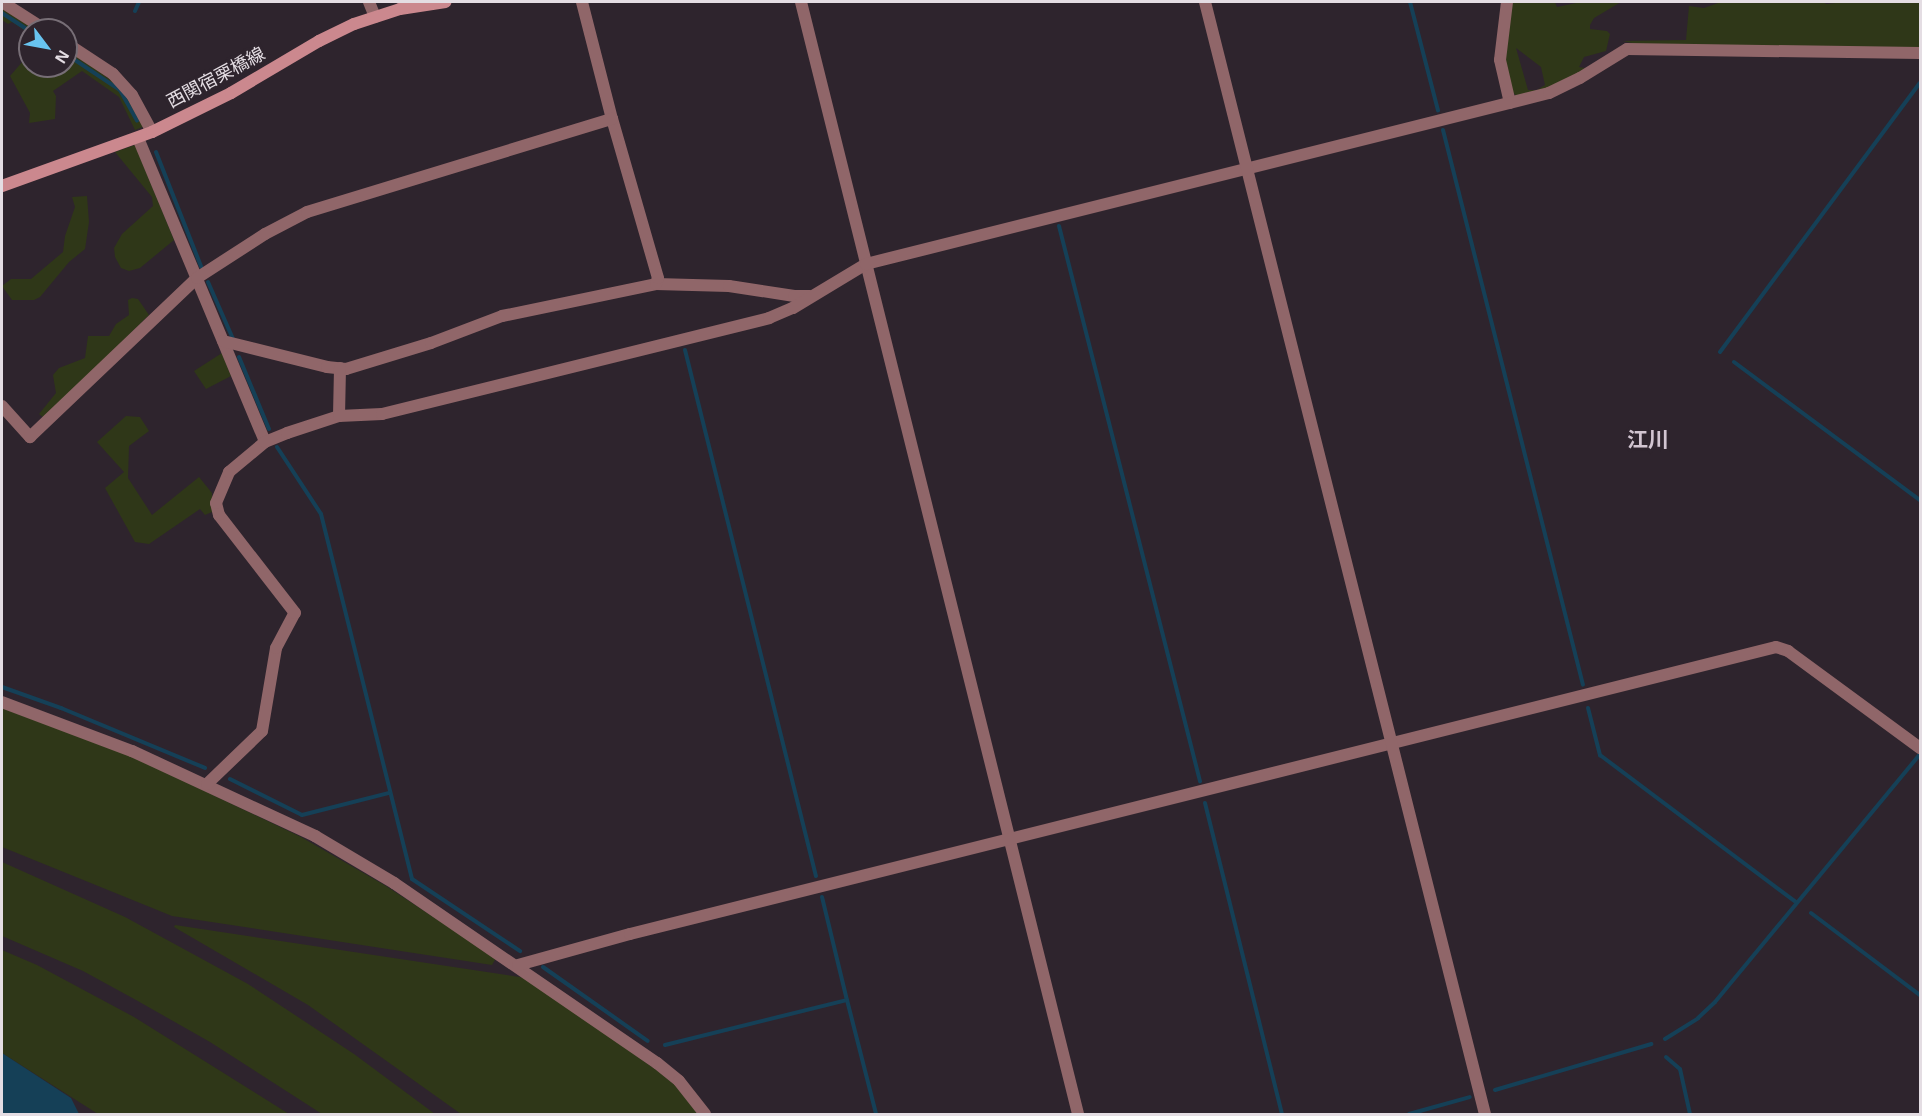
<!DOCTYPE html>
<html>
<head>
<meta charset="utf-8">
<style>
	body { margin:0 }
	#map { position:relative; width:1922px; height:1116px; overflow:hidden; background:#2e242d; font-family:Arial,"Noto Sans JP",sans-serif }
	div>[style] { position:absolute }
	.green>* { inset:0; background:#2f3718 }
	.water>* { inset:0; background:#154057 }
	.stream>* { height:4px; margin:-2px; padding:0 2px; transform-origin:2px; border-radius:2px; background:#154057 }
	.minor>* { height:12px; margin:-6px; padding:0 6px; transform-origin:6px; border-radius:6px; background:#906669 }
	.tertiary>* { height:12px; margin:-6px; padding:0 6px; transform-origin:6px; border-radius:6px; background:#906669 }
	.secondary>* { height:12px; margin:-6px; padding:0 6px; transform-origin:6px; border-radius:6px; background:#cb888e }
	span { translate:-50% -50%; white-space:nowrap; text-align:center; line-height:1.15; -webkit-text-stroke:6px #2e242d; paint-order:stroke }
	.street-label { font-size:18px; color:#e4dde3 }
	.quarter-label { font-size:21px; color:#d2c5d1; font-weight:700 }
	.frame { position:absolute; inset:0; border:3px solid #e4dde3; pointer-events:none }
	.north { position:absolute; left:18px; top:18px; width:60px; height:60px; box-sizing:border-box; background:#2e242d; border:2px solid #776e76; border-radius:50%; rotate:122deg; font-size:16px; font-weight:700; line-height:24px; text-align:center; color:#e4dde3 }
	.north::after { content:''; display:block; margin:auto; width:21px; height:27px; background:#68c4f0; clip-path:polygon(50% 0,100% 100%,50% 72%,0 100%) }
</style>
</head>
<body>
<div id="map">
	<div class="green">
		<div style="clip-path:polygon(evenodd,1512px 2px,1555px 2px,1557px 7px,1581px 2px,1621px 2px,1594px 18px,1590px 25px,1590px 29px,1607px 31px,1610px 34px,1606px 51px,1584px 57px,1579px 67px,1590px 69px,1546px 91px,1518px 97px,1511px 91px,1505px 65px,1512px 2px,1516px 48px,1541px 67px,1545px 85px,1537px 90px,1528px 90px,1516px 48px)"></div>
		<div style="clip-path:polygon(1721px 2px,1824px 2px,1826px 4px,1845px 2px,1920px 2px,1920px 48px,1636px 44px,1623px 41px,1686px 40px,1689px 6px,1704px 8px)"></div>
		<div style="clip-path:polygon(2px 5px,42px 30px,30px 30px,30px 34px,12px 22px,8px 24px,2px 20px)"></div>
		<div style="clip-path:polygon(66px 46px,125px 91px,145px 126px,135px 130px,119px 97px,82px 71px,53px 91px,56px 96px,55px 119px,29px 123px,30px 113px,10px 76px,30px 53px,30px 66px,66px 66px)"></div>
		<div style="clip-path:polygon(135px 145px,174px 240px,140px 268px,129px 271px,121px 268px,115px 257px,114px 248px,122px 234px,153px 206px,152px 197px,115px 152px)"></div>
		<div style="clip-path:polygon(87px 196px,89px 222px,85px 249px,69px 262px,40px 297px,34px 300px,12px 300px,2px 286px,11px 279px,31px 279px,63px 252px,65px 236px,75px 207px,72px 197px)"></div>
		<div style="clip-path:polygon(132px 298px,138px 299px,149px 315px,44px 418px,39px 414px,56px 393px,53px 375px,59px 368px,85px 358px,88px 336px,109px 336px,116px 324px,129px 315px,128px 300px)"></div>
		<div style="clip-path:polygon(222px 353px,231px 376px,206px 389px,194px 371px)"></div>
		<div style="clip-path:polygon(126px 416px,140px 417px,149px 431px,129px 446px,128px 478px,152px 515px,199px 477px,212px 493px,212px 512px,205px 515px,200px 509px,149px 544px,135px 542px,105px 488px,124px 472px,97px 442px)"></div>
		<div style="clip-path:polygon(2px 708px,131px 756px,301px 837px,386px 886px,496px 958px,492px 965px,172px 916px,2px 847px)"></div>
		<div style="clip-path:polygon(2px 862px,125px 917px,248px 984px,354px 1054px,435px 1114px,322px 1114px,210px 1042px,136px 1000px,83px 971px,2px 936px)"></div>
		<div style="clip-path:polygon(175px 925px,526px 978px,658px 1071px,676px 1086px,698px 1114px,461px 1114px,308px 1005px,174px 927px)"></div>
		<div style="clip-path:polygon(2px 950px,37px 965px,134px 1017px,289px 1114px,98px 1114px,2px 1053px)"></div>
	</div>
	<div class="water">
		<div style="clip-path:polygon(2px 1053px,71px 1098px,79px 1114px,2px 1114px)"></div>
	</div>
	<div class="stream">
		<div style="left:1410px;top:2px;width:112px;rotate:75.5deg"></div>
		<div style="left:135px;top:11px;width:10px;rotate:-66deg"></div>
		<div style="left:2px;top:13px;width:33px;rotate:33deg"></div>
		<div style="left:66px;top:54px;width:65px;rotate:33.7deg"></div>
		<div style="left:120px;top:90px;width:35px;rotate:61deg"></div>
		<div style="left:1443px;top:130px;width:572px;rotate:75.84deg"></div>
		<div style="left:156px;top:152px;width:123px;rotate:68.5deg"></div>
		<div style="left:1059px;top:226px;width:573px;rotate:75.75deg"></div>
		<div style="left:208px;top:282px;width:62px;rotate:66.3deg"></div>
		<div style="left:685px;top:350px;width:542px;rotate:76.02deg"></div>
		<div style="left:1720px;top:352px;width:335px;rotate:-53.4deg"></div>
		<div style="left:239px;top:357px;width:78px;rotate:67.4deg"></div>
		<div style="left:1734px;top:362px;width:232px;rotate:36.6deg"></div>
		<div style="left:277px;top:447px;width:80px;rotate:56.7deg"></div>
		<div style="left:321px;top:514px;width:376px;rotate:76deg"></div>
		<div style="left:412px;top:879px;width:130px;rotate:33.7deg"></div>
		<div style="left:2px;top:687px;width:63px;rotate:19.6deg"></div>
		<div style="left:61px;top:708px;width:156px;rotate:22.6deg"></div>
		<div style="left:1588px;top:708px;width:49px;rotate:75.7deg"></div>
		<div style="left:1600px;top:755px;width:246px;rotate:36.9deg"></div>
		<div style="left:230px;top:779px;width:80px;rotate:26.6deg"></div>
		<div style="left:302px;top:815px;width:90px;rotate:-14.2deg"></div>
		<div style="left:1205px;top:803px;width:320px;rotate:76.1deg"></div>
		<div style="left:822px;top:897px;width:106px;rotate:76.4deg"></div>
		<div style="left:1811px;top:913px;width:136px;rotate:37deg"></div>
		<div style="left:543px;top:967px;width:128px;rotate:35.2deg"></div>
		<div style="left:1665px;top:1039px;width:39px;rotate:-32deg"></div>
		<div style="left:1698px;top:1018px;width:23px;rotate:-43deg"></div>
		<div style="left:1715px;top:1002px;width:322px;rotate:-50.4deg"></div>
		<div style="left:665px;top:1045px;width:187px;rotate:-13.9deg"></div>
		<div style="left:847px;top:1000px;width:118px;rotate:75.7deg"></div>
		<div style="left:1666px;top:1057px;width:18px;rotate:41deg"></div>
		<div style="left:1680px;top:1069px;width:46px;rotate:77.5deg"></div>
		<div style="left:1495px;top:1090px;width:163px;rotate:-16.4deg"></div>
		<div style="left:1409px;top:1114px;width:63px;rotate:-15.6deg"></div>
	</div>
	<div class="minor">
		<div style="left:2px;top:2px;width:52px;rotate:32.5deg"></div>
		<div style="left:369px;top:2px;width:16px;rotate:68deg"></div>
		<div style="left:801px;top:2px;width:1146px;rotate:76.01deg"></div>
		<div style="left:1507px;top:2px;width:58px;rotate:96.9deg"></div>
		<div style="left:1500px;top:60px;width:44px;rotate:76.9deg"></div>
		<div style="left:66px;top:43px;width:56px;rotate:33.4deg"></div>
		<div style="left:113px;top:74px;width:28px;rotate:48deg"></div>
		<div style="left:132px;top:95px;width:42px;rotate:61.6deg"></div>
		<div style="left:138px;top:138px;width:329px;rotate:67.3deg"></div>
		<div style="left:656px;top:284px;width:73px;rotate:1.6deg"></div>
		<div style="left:729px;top:286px;width:66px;rotate:8.7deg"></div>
		<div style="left:794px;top:296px;width:16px"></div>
		<div style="left:223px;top:341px;width:107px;rotate:14deg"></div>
		<div style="left:327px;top:367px;width:19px;rotate:6deg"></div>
		<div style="left:346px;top:369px;width:89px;rotate:-17deg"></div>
		<div style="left:431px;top:343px;width:76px;rotate:-20.8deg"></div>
		<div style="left:502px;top:316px;width:157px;rotate:-11.7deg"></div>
		<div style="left:656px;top:284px;width:6px;rotate:-72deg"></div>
		<div style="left:658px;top:278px;width:166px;rotate:-106.1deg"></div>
		<div style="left:612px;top:119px;width:121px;rotate:-104.4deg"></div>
		<div style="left:2px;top:406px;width:42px;rotate:47.9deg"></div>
		<div style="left:30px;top:437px;width:231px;rotate:-43.6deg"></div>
		<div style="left:197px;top:278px;width:81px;rotate:-32.9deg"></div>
		<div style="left:265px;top:234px;width:47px;rotate:-27.6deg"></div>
		<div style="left:307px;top:212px;width:319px;rotate:-17deg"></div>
		<div style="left:339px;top:416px;width:48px;rotate:-88.8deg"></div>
		<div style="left:2px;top:702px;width:139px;rotate:20.7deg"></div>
		<div style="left:132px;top:751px;width:202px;rotate:24.9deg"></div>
		<div style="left:315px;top:836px;width:92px;rotate:30.7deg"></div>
		<div style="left:394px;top:883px;width:319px;rotate:34.4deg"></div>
		<div style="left:657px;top:1063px;width:28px;rotate:39deg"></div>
		<div style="left:679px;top:1081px;width:42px;rotate:51.8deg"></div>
		<div style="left:207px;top:784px;width:76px;rotate:-43.9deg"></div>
		<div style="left:262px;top:731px;width:84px;rotate:-80.4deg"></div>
		<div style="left:276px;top:648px;width:40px;rotate:-62deg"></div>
		<div style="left:295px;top:613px;width:124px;rotate:-127.8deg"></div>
		<div style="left:219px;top:515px;width:12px;rotate:-104deg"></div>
		<div style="left:216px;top:503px;width:34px;rotate:-67deg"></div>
		<div style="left:229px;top:472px;width:47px;rotate:-39.8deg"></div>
		<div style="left:265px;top:442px;width:24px;rotate:-22deg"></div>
		<div style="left:287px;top:433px;width:55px;rotate:-18.1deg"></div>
		<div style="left:339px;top:416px;width:43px;rotate:-2.7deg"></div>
		<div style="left:382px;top:414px;width:399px;rotate:-13.9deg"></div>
		<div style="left:769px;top:318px;width:26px;rotate:-23deg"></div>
		<div style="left:793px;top:308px;width:85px;rotate:-31.1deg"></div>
		<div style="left:866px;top:264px;width:704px;rotate:-14.06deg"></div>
		<div style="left:1549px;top:93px;width:34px;rotate:-26deg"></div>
		<div style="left:1580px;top:78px;width:55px;rotate:-31.7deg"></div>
		<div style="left:1627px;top:49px;width:293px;rotate:0.8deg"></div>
		<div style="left:518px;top:965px;width:116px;rotate:-15.5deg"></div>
		<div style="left:630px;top:934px;width:1181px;rotate:-14.06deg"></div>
		<div style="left:1776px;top:647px;width:13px;rotate:18deg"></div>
		<div style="left:1788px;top:651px;width:164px;rotate:36.3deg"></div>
	</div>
	<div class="tertiary">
		<div style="left:1205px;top:2px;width:1147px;rotate:75.87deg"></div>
	</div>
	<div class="secondary">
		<div style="left:2px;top:186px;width:159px;rotate:-19.8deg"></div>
		<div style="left:152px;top:132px;width:88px;rotate:-26.3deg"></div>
		<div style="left:231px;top:93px;width:102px;rotate:-30.6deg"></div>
		<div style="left:319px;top:41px;width:39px;rotate:-26deg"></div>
		<div style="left:354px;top:24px;width:48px;rotate:-18.1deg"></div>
		<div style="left:400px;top:9px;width:46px;rotate:-8.8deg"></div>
	</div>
	<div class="street-label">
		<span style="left:216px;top:78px;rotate:-28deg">西関宿栗橋線</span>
	</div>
	<div class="quarter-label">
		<span style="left:1648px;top:440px">江川</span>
	</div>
	<div class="frame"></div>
	<div class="north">N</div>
</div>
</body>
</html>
